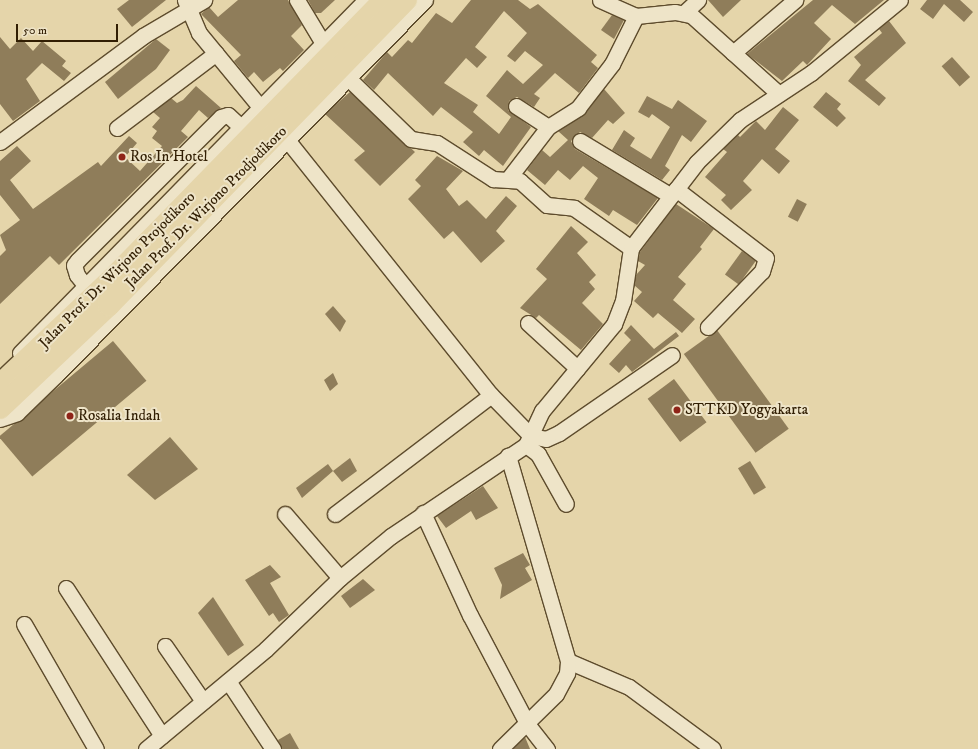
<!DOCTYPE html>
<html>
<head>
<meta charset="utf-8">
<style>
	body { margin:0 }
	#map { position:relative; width:978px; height:749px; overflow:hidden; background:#e5d5aa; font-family:"IM FELL DW Pica",serif }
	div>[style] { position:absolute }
	.building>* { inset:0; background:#8f7d5a; transform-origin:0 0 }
	.roads { filter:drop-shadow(1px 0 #5e4c2d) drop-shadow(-1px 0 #5e4c2d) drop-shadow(0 1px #5e4c2d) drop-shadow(0 -1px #5e4c2d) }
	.minor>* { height:15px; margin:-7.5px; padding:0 7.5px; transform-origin:7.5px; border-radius:7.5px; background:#eee4c8 }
	.highway>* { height:22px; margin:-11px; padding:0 11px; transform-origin:11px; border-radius:11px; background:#e5d5aa }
	.dots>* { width:11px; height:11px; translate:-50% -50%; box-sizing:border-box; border:2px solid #eee4c8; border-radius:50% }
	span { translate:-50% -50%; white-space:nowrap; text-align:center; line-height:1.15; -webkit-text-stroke:4px #eee4c8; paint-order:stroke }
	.poi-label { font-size:15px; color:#311e03 }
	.left { translate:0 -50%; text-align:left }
	.street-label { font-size:15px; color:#311e03 }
	.scale { position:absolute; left:16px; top:24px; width:102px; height:18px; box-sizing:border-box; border:2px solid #311e03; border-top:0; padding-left:5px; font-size:12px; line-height:14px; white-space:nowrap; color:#311e03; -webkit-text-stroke:3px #eee4c8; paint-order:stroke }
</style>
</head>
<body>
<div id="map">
	<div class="building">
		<div style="clip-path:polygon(129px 0,166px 0,132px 27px,117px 9px)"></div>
		<div style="clip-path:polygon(238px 0,288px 0,302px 25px,291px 36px,304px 50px,283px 71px,280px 68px,263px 82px,254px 72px,248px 78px,234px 61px,241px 55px,201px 14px,209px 7px,218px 17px)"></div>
		<div style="clip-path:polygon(308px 0,335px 0,321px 13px,315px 13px)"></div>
		<div style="clip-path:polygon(evenodd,471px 0,518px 0,530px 9px,538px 4px,597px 55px,591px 62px,598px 68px,579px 93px,555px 73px,534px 94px,540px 98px,534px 107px,517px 97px,509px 101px,508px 110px,531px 127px,503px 166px,484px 150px,479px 156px,463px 142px,473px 132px,441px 107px,433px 116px,388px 73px,374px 90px,363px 80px,387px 52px,392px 57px,408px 40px,412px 43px,436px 13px,452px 23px,471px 0,504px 11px,527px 33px,507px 56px,515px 62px,525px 51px,543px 65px,523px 84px,507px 70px,486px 96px,511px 117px,499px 134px,473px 112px,478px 105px,444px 83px,466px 58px,477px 68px,487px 57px,475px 47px,504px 11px)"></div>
		<div style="clip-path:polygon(708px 0,741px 0,723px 17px)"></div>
		<div style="clip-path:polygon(813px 0,884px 0,855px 24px,832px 5px,814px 23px,831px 39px,807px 65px,803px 61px,782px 81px,747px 54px)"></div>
		<div style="clip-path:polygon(927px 0,960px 0,973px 12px,964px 22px,944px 4px,933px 19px,920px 9px)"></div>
		<div style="clip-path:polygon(612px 15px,624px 20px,614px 39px,601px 30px)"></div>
		<div style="clip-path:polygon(889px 21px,906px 43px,865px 80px,886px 98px,879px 106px,848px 81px,861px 65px,854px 57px,882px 33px,879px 29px)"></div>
		<div style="clip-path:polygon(0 37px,10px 49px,21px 38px,33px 51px,42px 41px,66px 61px,62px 66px,71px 73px,64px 81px,42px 63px,26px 79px,40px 101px,13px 121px,0 104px)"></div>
		<div style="clip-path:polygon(156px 39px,170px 50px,156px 69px,118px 99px,105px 82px)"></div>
		<div style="left:952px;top:57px;width:27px;height:14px;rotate:48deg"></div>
		<div style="clip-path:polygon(196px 86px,221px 108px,208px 118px,199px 110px,181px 131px,188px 137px,59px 265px,50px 256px,0 304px,0 256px,6px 250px,0 235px,20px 220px,0 195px,0 161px,17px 146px,31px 161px,10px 180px,33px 209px,98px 162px,101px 166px,129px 136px,137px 143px,125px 157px,140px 171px,162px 146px,152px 138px,157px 131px,152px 127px,160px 118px,153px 112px,171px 98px,177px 103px,183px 100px)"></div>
		<div style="clip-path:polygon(604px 89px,625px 113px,613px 124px,608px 120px,592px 138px,580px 132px,571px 141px,575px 149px,658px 198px,637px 225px,613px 210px,609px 216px,584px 199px,598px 178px,583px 166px,570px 180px,558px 170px,545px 185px,527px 170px,542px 150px,550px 157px,568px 140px,558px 131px,585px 114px)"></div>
		<div style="clip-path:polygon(350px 92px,415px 152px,380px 186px,354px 160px,365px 151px,325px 114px)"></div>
		<div style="clip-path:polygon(826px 92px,841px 104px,837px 109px,846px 118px,837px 127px,813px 107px)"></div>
		<div style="clip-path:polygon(647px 96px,672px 109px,678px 100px,707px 121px,691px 142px,682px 135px,665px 166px,670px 170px,662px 180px,612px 150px,624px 130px,635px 138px,630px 146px,651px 159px,670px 127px,652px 114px,649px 118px,638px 112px)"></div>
		<div style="clip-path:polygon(783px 107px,799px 120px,775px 149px,790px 161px,779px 174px,762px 159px,743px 181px,752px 190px,731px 210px,721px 200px,726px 195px,705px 177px,727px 152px,723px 149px,738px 135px,740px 137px,756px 121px,765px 130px)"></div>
		<div style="clip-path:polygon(437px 156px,463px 171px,446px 189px,459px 206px,467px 200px,486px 219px,506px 196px,517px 206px,496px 231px,505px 241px,481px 263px,453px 231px,444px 239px,408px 199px,421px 186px,415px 180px)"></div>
		<div style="left:797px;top:199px;width:11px;height:20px;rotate:27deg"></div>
		<div style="clip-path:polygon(676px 204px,714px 229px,700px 247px,702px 249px,678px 277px,686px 284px,673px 300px,695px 319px,682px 333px,658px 313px,653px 318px,634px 301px,642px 292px,634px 285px,636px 275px,645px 265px,638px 261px,640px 252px)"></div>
		<div style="clip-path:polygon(571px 226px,588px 242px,577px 253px,596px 275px,589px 282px,595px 289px,582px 303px,603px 324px,581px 350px,539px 315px,536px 318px,520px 308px,547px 279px,536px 269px)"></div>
		<div style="left:742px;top:251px;width:17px;height:29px;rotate:36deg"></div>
		<div style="clip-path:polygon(333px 306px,346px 321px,340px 332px,325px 314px)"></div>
		<div style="clip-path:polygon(631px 325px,654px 349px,676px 332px,679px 336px,632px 372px,626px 365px,619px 373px,609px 364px,631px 340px,624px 333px)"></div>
		<div style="left:717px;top:330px;width:122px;height:41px;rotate:54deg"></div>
		<div style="left:113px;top:341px;width:52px;height:149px;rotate:50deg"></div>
		<div style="clip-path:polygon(333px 373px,338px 384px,330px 391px,324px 380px)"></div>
		<div style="left:674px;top:379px;width:54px;height:33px;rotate:53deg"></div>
		<div style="clip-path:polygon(170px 437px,198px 469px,155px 500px,127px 475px)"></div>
		<div style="clip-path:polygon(350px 458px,357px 471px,342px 482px,333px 471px)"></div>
		<div style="left:750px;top:461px;width:31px;height:14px;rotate:59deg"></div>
		<div style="clip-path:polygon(328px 464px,333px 471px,302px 498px,296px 488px)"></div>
		<div style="clip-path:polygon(483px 486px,498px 508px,476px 520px,471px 511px,446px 528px,437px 516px)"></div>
		<div style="clip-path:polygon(523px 553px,530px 565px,525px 568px,532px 580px,500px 599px,502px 585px,494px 568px)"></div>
		<div style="clip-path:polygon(270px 565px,281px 577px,270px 583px,289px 615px,279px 622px,273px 613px,269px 616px,245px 580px)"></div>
		<div style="clip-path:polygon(363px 579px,375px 590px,350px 608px,341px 596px)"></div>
		<div style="clip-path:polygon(213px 597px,244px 645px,228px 656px,198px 613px)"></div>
		<div style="clip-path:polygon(290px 733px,299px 749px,282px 749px,278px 740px)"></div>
		<div style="clip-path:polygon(525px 737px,530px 749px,513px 749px)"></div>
	</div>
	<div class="roads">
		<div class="minor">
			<div style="left:185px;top:0;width:36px;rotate:67deg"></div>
			<div style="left:199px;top:33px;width:96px;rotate:50.5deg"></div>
			<div style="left:297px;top:0;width:52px;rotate:59deg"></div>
			<div style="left:600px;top:0;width:39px;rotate:24deg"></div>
			<div style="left:636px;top:16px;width:39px;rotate:-6deg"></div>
			<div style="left:675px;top:12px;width:16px;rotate:11deg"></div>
			<div style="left:691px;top:15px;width:118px;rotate:41.9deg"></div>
			<div style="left:685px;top:12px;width:18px;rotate:-43deg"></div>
			<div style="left:733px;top:53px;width:82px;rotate:-40.5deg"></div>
			<div style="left:349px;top:79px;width:86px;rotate:44.1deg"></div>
			<div style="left:411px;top:139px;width:26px;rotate:9deg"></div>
			<div style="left:437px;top:143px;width:67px;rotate:32.7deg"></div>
			<div style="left:493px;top:179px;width:27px;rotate:4deg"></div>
			<div style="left:520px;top:181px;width:36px;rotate:42deg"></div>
			<div style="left:547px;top:205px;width:27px;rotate:6deg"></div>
			<div style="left:574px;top:208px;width:70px;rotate:35.1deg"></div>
			<div style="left:516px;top:106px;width:38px;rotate:33deg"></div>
			<div style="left:117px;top:128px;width:124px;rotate:-37.1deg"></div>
			<div style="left:288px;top:141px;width:325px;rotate:51.4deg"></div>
			<div style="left:491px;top:395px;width:57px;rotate:45.7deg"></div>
			<div style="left:531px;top:436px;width:15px;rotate:11deg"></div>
			<div style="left:546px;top:439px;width:14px;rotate:-25deg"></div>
			<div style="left:559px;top:433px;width:137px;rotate:-34.6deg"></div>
			<div style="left:580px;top:141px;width:106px;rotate:31.1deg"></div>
			<div style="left:0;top:142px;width:178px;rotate:-36.5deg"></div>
			<div style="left:143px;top:36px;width:71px;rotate:-30.5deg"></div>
			<div style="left:508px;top:179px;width:66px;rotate:-52.4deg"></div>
			<div style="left:548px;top:127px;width:36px;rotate:-32deg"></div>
			<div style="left:578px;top:108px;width:56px;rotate:-52.3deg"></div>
			<div style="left:612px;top:64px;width:54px;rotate:-63.4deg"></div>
			<div style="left:676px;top:189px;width:113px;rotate:37.5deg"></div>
			<div style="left:766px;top:258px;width:14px;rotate:107deg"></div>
			<div style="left:762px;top:271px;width:78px;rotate:134deg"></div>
			<div style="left:85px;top:285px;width:13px;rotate:-129deg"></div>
			<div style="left:77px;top:275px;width:10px;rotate:-107deg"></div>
			<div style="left:74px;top:265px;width:6px;rotate:-51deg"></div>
			<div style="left:78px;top:260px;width:202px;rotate:-45deg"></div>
			<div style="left:221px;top:117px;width:7px;rotate:-16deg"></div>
			<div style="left:228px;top:115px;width:18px;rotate:43deg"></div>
			<div style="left:528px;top:323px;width:67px;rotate:42.6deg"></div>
			<div style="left:20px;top:353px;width:494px;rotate:-45.6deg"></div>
			<div style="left:0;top:419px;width:18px;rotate:-19deg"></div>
			<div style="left:17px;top:413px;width:54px;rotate:-44.3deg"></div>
			<div style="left:56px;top:375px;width:526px;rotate:-45.46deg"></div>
			<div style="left:526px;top:445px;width:15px;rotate:37deg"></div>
			<div style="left:538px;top:454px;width:57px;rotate:60.8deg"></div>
			<div style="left:423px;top:513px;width:112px;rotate:65.3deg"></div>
			<div style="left:470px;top:615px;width:124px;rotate:62.2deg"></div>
			<div style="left:528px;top:725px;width:31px;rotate:52deg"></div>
			<div style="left:285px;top:514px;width:84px;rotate:49.3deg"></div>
			<div style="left:335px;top:514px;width:196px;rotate:-37.3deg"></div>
			<div style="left:66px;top:588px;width:176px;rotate:57deg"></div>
			<div style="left:24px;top:624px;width:144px;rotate:60.1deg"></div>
			<div style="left:165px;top:646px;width:67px;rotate:55.4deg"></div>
			<div style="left:568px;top:661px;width:66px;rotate:23.1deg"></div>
			<div style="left:629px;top:687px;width:104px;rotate:36.4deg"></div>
			<div style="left:228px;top:681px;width:82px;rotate:56.5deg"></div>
			<div style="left:146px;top:749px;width:156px;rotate:-39.8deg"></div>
			<div style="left:266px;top:649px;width:103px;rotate:-43.8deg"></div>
			<div style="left:340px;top:578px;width:66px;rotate:-39.5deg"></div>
			<div style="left:391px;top:536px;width:163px;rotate:-34deg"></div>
			<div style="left:526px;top:445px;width:38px;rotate:-65deg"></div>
			<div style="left:542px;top:411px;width:113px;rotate:-50.4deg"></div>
			<div style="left:614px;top:324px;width:25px;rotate:-69deg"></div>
			<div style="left:623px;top:301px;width:54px;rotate:-81.4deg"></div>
			<div style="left:631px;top:248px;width:108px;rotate:-52.5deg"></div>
			<div style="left:697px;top:162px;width:60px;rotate:-44.3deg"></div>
			<div style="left:740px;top:120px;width:85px;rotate:-33.5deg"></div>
			<div style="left:811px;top:73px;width:115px;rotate:-39.4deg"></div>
			<div style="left:500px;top:749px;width:78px;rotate:-44.5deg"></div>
			<div style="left:556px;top:694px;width:24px;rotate:-62deg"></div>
			<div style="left:567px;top:673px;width:12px;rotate:-85deg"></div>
			<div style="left:568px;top:661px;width:214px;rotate:-106.3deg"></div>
		</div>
		<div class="highway">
			<div style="left:0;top:385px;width:156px;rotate:-43.4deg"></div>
			<div style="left:113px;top:278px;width:388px;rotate:-45.7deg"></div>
			<div style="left:0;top:408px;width:150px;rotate:-43.4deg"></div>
			<div style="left:109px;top:305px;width:426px;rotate:-45.8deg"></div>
		</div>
	</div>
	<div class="dots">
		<div style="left:122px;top:157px;background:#8f2418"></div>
		<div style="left:677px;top:410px;background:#8f2418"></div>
		<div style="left:70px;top:416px;background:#8f2418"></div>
	</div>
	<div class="poi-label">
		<span class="left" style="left:130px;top:157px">Ros In Hotel</span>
		<span class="left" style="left:685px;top:410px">STTKD Yogyakarta</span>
		<span class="left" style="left:78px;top:416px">Rosalia Indah</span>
	</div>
	<div class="street-label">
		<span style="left:206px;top:207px;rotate:-45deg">Jalan Prof. Dr. Wirjono Prodjodikoro</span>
		<span style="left:117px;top:270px;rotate:-45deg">Jalan Prof. Dr. Wirjono Projodikoro</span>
	</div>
	<div class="scale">50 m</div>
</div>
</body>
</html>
